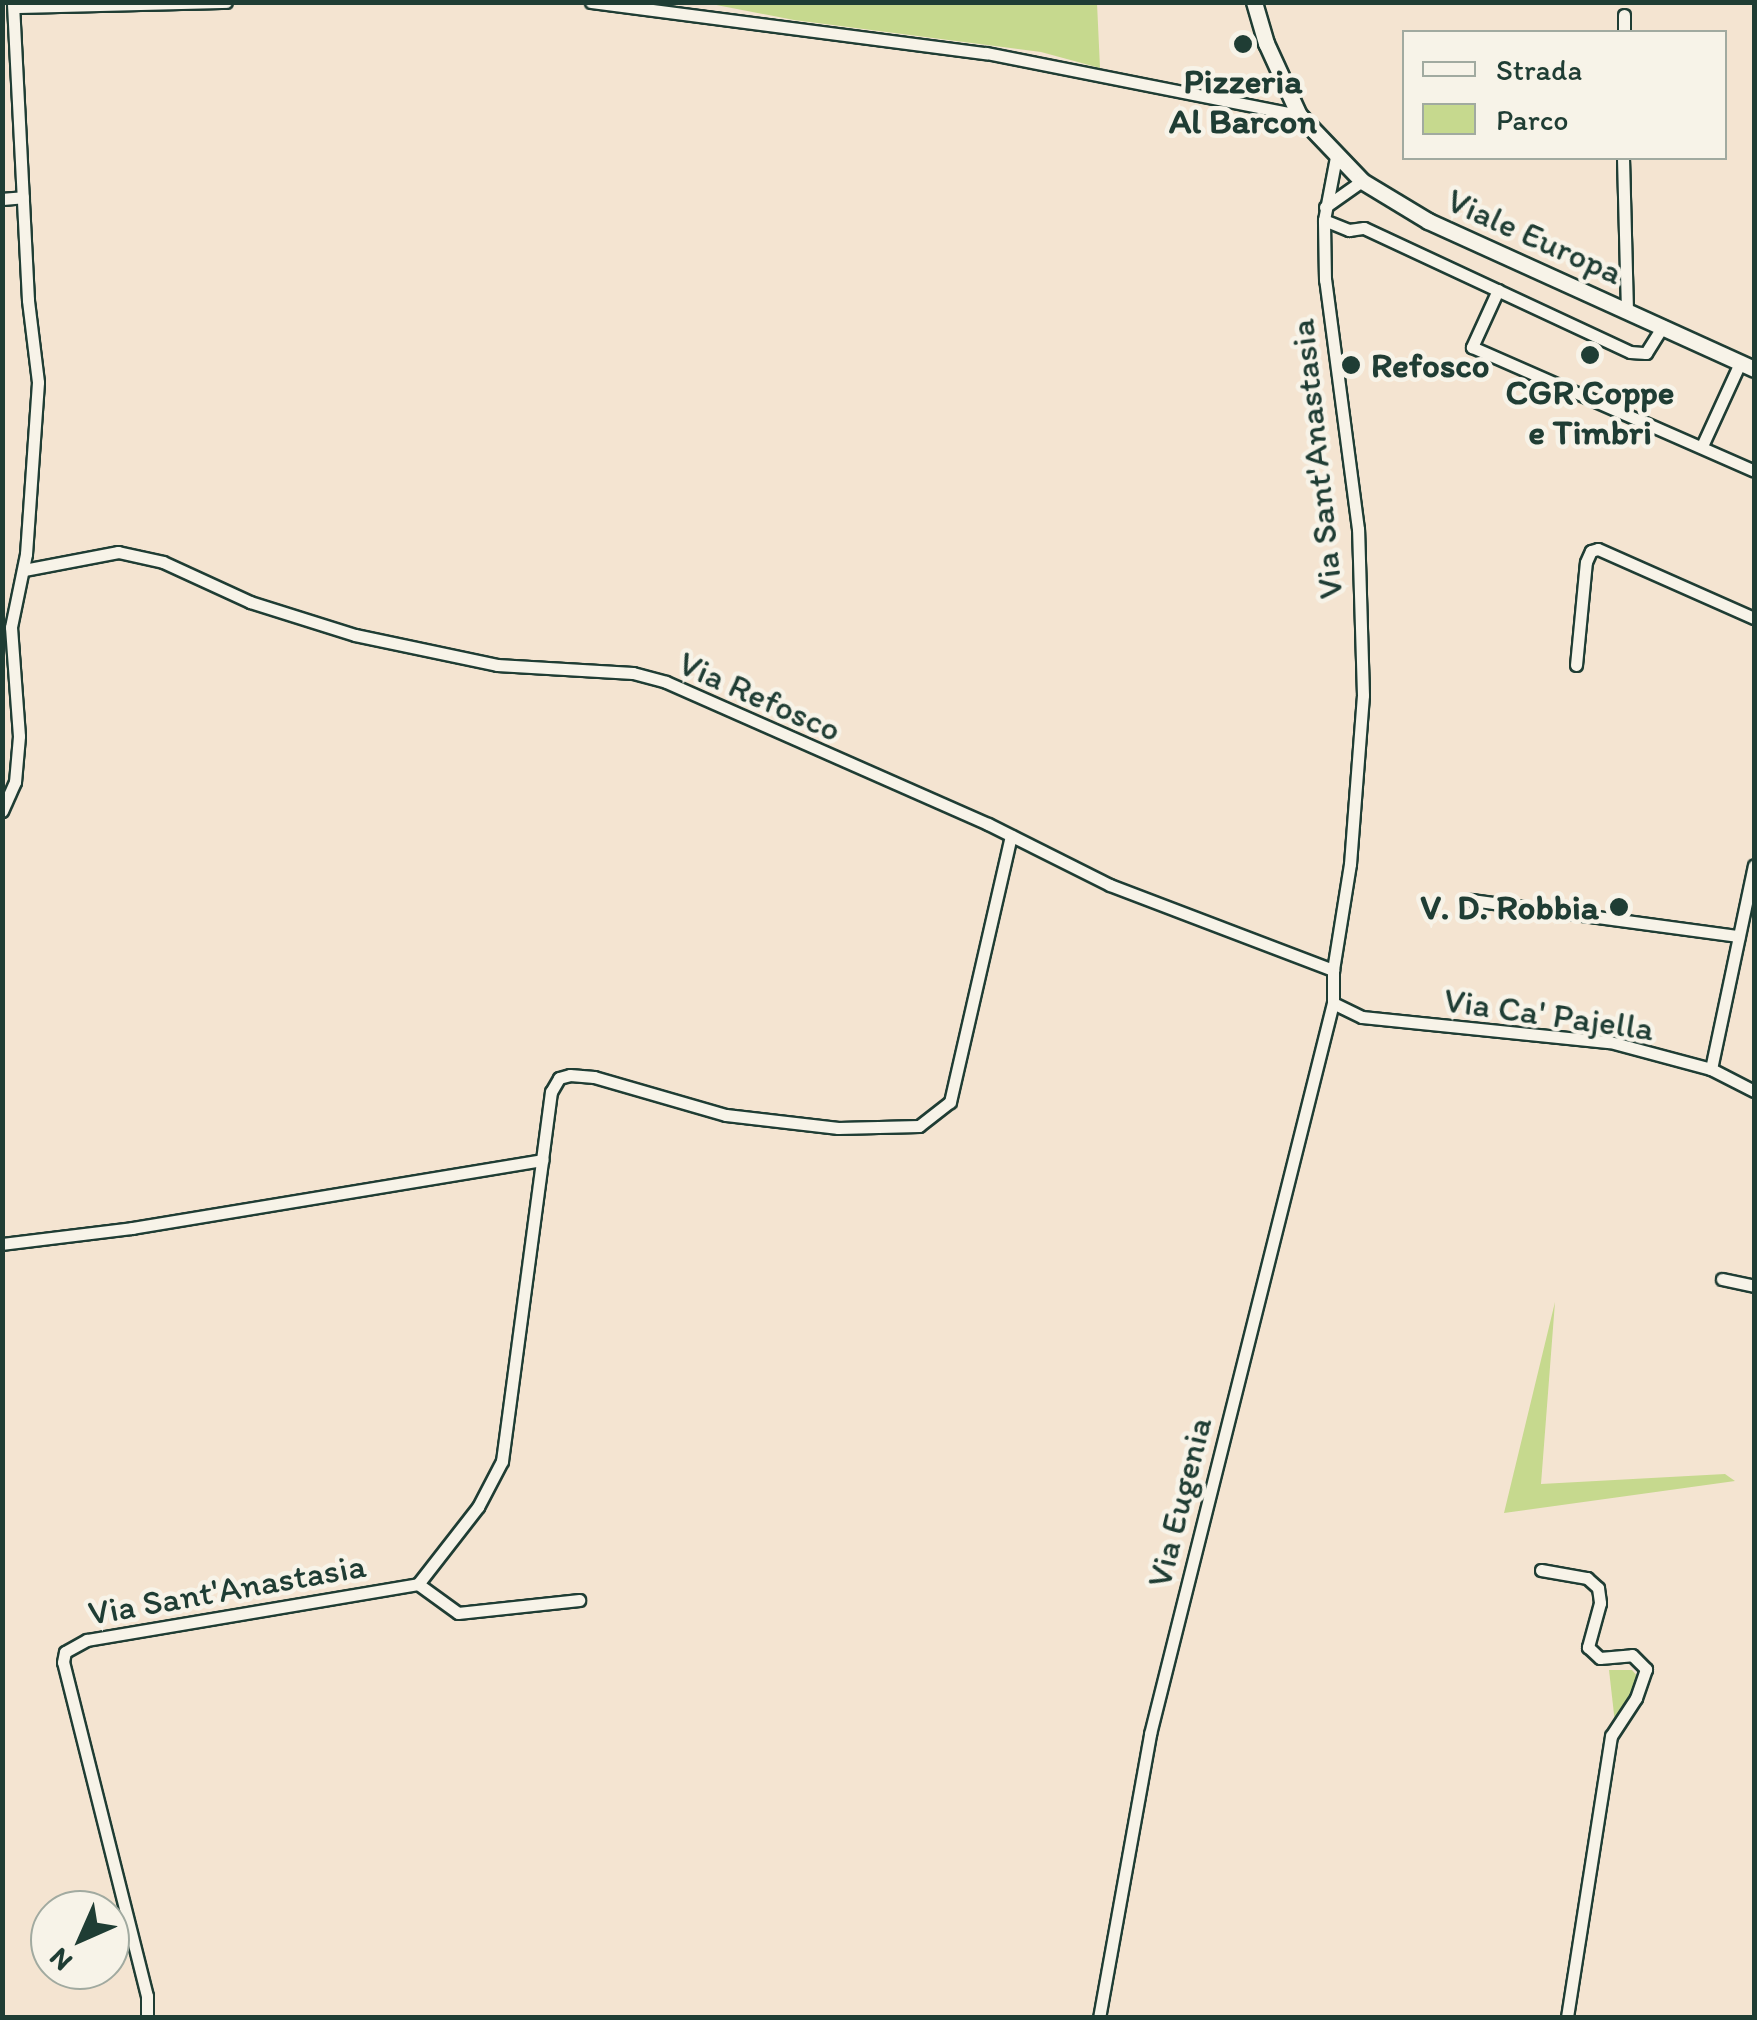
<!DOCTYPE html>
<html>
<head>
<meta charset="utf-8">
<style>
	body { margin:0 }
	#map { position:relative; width:1757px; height:2020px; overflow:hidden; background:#f4e4d1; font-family:Itim,sans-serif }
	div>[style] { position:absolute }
	.green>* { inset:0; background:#c6d98e }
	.roads { filter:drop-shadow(2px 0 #1f3d34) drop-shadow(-2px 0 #1f3d34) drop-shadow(0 2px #1f3d34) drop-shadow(0 -2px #1f3d34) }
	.street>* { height:11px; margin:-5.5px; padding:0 5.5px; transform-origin:5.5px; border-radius:5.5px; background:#f7f3e8 }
	.secondary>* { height:15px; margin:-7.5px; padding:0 7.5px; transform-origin:7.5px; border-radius:7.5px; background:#f7f3e8 }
	.dots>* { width:28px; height:28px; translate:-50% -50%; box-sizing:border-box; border:5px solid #f7f3e8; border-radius:50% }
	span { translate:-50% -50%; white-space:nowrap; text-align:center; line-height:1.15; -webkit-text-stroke:9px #f7f3e8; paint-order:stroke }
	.poi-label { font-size:35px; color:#1f3d34; font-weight:700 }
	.left { translate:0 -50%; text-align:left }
	.right { translate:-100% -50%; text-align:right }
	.street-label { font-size:35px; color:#1f3d34 }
	.frame { position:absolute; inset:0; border:5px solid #1f3d34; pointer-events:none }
	.legend { position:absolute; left:1402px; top:30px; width:325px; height:130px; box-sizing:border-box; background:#f7f3e8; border:2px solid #a1aaa0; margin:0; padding:12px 18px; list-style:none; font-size:30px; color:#1f3d34 }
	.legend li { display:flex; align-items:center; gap:20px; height:50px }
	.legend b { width:50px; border:2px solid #a1aaa0 }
	.north { position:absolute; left:30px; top:1890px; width:100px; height:100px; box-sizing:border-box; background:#f7f3e8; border:2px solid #a1aaa0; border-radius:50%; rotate:225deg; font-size:28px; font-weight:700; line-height:40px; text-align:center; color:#1f3d34 }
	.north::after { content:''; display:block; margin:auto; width:35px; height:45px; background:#1f3d34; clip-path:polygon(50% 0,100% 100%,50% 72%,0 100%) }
</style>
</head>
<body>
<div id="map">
	<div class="green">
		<div style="clip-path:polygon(706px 3px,1097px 3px,1100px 68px,1041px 52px,794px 20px)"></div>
		<div style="clip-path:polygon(1555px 1302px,1541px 1484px,1725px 1474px,1735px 1481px,1504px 1513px)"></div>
		<div style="clip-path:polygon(1609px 1670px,1632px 1670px,1639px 1678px,1615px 1723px)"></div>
	</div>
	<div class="roads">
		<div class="street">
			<div style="left:591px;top:2px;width:398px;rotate:7.4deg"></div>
			<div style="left:986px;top:53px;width:319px;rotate:11.2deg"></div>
			<div style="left:14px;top:7px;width:212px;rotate:-1.4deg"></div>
			<div style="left:1624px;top:32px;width:17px;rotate:-90deg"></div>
			<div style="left:1623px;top:158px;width:152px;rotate:88.5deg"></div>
			<div style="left:2px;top:199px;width:21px;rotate:-5deg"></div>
			<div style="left:1325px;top:207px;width:45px;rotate:-35.1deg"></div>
			<div style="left:1324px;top:220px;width:27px;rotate:22deg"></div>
			<div style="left:1349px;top:230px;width:15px;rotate:-8deg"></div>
			<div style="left:1364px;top:228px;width:293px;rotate:25deg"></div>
			<div style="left:1630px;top:352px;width:16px;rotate:4deg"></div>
			<div style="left:1646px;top:353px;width:32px;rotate:-58deg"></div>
			<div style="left:1498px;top:290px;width:63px;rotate:114.5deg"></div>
			<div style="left:1472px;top:347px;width:308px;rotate:23.7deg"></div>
			<div style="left:1702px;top:446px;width:91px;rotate:-65.4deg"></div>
			<div style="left:24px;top:570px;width:96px;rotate:-10.8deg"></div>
			<div style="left:118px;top:552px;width:46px;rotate:12.5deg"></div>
			<div style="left:163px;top:562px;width:96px;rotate:24.7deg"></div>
			<div style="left:250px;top:602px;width:110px;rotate:17.4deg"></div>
			<div style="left:355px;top:635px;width:145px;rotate:11.9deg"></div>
			<div style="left:497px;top:665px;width:136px;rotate:3.4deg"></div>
			<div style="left:633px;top:673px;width:34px;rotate:15deg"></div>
			<div style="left:666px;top:682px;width:352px;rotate:23.8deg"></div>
			<div style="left:988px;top:824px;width:136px;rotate:26.6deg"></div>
			<div style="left:1110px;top:885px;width:239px;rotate:20.9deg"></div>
			<div style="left:1576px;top:665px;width:103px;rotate:-84.5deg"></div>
			<div style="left:1586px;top:562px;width:12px;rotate:-66deg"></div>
			<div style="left:1591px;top:551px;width:7px;rotate:-16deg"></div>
			<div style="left:1598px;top:549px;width:171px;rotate:23.9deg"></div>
			<div style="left:2px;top:811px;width:32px;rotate:-66deg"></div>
			<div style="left:15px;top:782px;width:46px;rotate:-85deg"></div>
			<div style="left:19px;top:736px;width:109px;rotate:-94.2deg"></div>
			<div style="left:11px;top:627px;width:75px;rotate:-78.4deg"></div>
			<div style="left:26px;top:554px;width:172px;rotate:-86deg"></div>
			<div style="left:38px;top:382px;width:83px;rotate:-97deg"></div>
			<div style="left:28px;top:300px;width:298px;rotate:-92.9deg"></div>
			<div style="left:1471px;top:900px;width:270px;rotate:7.7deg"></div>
			<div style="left:1333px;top:1003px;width:32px;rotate:26deg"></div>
			<div style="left:1362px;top:1017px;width:249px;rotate:5.8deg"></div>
			<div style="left:1610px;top:1042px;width:105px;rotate:15deg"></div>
			<div style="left:1711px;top:1069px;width:48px;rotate:27.1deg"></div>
			<div style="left:1711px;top:1069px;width:208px;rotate:-78.1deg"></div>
			<div style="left:2px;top:1244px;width:131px;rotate:-7deg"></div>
			<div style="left:132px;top:1228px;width:416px;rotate:-9.4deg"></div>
			<div style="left:542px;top:1160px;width:69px;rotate:-82.5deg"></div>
			<div style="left:551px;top:1092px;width:16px;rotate:-60deg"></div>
			<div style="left:559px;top:1078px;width:11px;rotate:-15deg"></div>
			<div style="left:570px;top:1075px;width:24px;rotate:5deg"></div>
			<div style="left:594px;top:1077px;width:137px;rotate:16.1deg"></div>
			<div style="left:726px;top:1115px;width:113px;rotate:6.6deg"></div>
			<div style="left:838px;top:1128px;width:81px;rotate:-1.4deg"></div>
			<div style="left:919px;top:1126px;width:39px;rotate:-38deg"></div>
			<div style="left:950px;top:1102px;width:273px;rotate:-77.1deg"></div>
			<div style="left:1722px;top:1279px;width:33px;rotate:12deg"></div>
			<div style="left:1541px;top:1570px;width:47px;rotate:9.9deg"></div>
			<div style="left:1587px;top:1578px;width:15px;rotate:42deg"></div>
			<div style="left:1598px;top:1588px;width:15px;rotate:82deg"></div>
			<div style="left:1600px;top:1603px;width:46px;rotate:105.3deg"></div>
			<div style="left:1588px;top:1647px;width:16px;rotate:43deg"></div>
			<div style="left:1600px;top:1658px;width:32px;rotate:-5deg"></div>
			<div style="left:1632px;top:1655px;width:20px;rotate:45deg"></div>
			<div style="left:1646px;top:1669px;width:31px;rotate:109deg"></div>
			<div style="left:1636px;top:1698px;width:45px;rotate:123.3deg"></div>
			<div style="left:1611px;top:1736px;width:285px;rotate:98.9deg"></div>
			<div style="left:418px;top:1584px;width:49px;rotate:35.9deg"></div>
			<div style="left:458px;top:1613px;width:122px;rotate:-6.1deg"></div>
			<div style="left:147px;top:2018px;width:22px;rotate:-90deg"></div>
			<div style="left:147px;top:1996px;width:344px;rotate:-104.1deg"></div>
			<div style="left:63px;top:1662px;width:10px;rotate:-79deg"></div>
			<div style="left:65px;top:1652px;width:25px;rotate:-29deg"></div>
			<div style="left:87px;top:1640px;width:336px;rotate:-9.6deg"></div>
			<div style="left:418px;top:1584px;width:98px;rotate:-52.1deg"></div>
			<div style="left:478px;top:1507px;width:52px;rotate:-62.4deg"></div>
			<div style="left:502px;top:1461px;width:304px;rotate:-82.4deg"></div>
			<div style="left:1099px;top:2018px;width:289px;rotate:-79.8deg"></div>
			<div style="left:1150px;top:1734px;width:754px;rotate:-75.95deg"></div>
			<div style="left:1333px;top:1003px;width:33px;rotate:-90deg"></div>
			<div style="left:1333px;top:970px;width:107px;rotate:-80.9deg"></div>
			<div style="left:1350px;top:864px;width:169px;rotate:-85.6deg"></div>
			<div style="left:1363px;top:695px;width:166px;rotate:-91.7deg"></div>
			<div style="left:1358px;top:529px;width:251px;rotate:-97.5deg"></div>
			<div style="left:1325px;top:280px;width:60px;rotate:-91deg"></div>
			<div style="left:1324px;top:220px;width:64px;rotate:-79.2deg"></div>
		</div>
		<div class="secondary">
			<div style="left:1254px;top:2px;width:43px;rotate:73.7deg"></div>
			<div style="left:1266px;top:43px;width:79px;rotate:65.4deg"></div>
			<div style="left:1299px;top:115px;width:91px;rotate:46.3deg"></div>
			<div style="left:1362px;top:181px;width:77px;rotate:31.2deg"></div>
			<div style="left:1428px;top:221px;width:358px;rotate:24.4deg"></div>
		</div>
	</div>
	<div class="dots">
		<div style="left:1243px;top:44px;background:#1f3d34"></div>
		<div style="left:1590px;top:355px;background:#1f3d34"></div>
		<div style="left:1351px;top:365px;background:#1f3d34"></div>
		<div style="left:1619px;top:907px;background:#1f3d34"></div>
	</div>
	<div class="poi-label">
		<span style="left:1243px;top:101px">Pizzeria<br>Al Barcon</span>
		<span class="left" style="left:1371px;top:365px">Refosco</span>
		<span style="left:1590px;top:412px">CGR Coppe<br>e Timbri</span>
		<span class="right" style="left:1599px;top:907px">V. D. Robbia</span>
	</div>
	<div class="street-label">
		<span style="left:1535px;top:236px;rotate:24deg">Viale Europa</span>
		<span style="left:1316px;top:459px;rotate:-96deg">Via Sant'Anastasia</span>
		<span style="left:760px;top:696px;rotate:24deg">Via Refosco</span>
		<span style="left:1549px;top:1014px;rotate:8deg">Via Ca' Pajella</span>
		<span style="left:1179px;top:1502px;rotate:-76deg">Via Eugenia</span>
		<span style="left:227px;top:1589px;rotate:-10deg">Via Sant'Anastasia</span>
	</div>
	<div class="frame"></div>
	<ul class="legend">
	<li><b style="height:12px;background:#f7f3e8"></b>Strada</li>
	<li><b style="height:28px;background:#c6d98e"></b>Parco</li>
	</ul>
	<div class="north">N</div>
</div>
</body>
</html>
